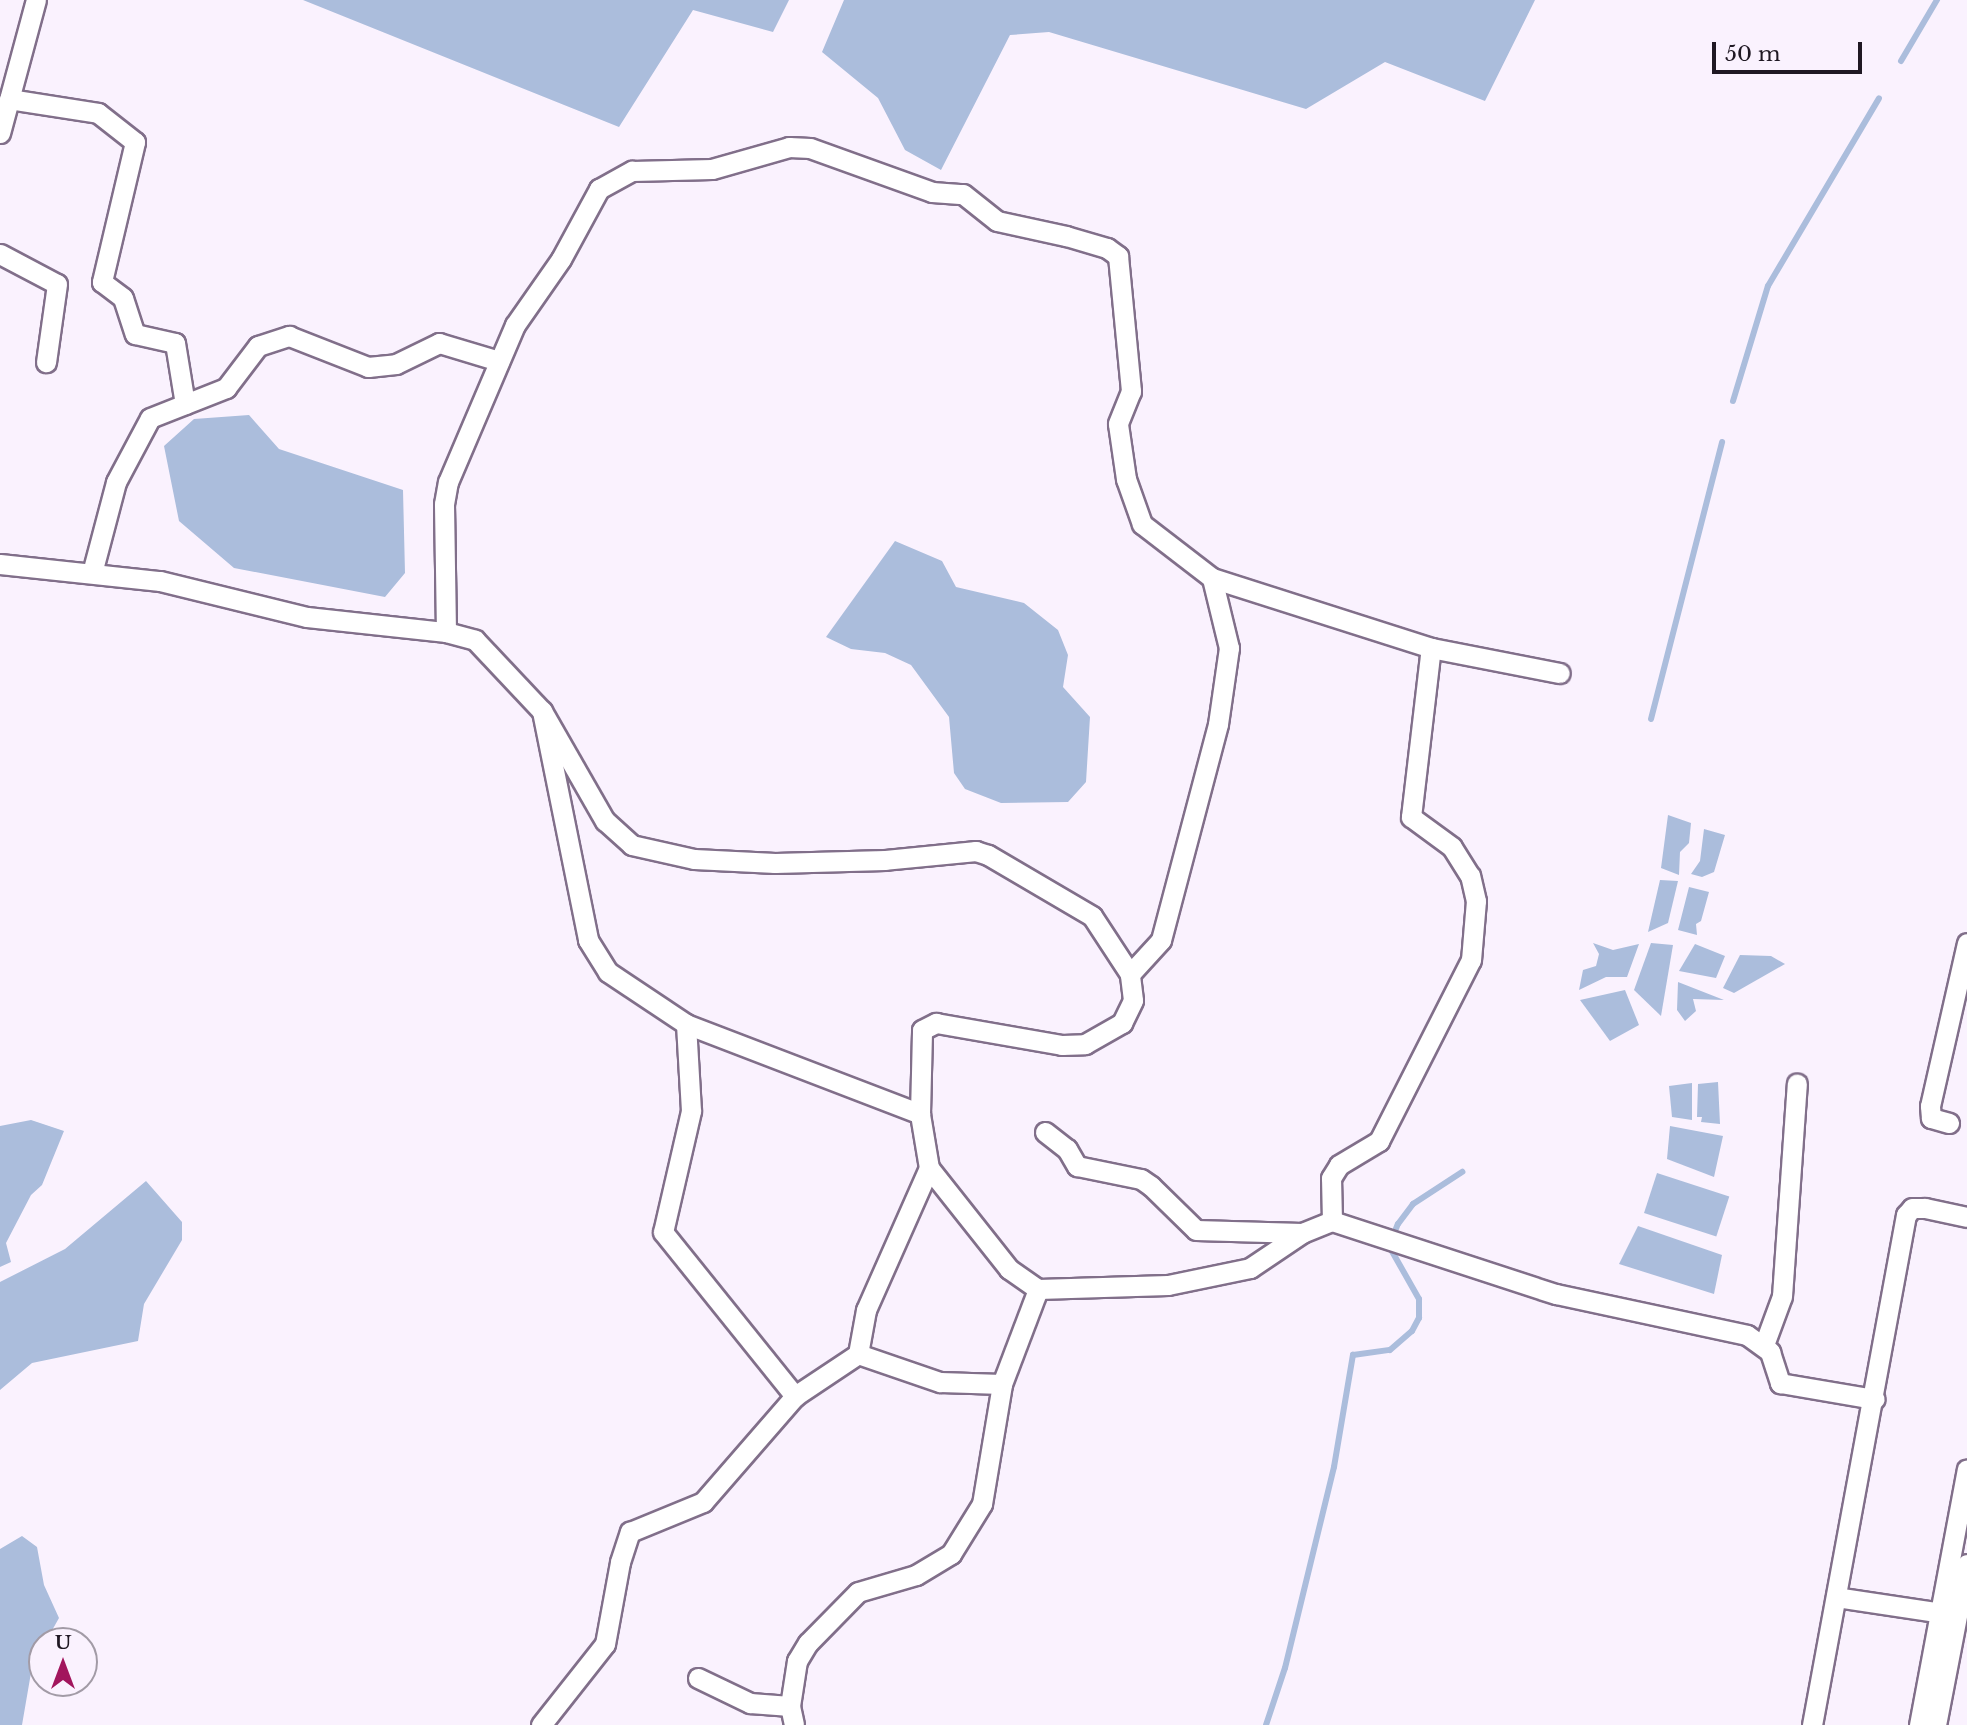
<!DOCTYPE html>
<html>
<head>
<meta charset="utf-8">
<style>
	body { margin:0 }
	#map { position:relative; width:1967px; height:1725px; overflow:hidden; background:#faf2fe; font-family:"Libre Baskerville",serif }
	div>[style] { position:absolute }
	.water>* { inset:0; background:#abbddc; transform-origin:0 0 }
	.stream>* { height:6px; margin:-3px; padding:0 3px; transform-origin:3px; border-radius:3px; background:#abbddc }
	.roads { filter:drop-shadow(2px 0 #816f8a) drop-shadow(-2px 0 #816f8a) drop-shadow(0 2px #816f8a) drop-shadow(0 -2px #816f8a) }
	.street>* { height:19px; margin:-9.5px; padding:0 9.5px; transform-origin:9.5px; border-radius:9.5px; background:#fff }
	span { translate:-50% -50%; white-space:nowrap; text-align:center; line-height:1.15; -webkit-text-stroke:5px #faf2fe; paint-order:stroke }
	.north { position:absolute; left:28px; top:1627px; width:70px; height:70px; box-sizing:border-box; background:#faf2fe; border:2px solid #a29ba6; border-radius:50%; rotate:0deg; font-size:19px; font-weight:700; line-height:28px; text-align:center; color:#1f1823 }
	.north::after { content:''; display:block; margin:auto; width:24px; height:32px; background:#a2155d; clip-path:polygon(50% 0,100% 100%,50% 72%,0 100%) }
	.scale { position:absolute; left:1712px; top:42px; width:150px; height:32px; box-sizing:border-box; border:4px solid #1f1823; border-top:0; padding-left:9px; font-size:21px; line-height:24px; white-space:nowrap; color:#1f1823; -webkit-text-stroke:5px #faf2fe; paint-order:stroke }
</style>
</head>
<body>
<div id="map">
	<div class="water">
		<div style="clip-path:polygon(303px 0,789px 0,773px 32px,693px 10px,619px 127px)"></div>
		<div style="clip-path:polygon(844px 0,1535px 0,1485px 101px,1385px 62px,1306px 109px,1049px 32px,1010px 35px,941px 170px,905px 150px,878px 98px,822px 52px)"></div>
		<div style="clip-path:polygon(249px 415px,279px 449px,403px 490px,405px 573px,385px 597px,234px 568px,179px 521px,164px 446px,194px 419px)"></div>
		<div style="clip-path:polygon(895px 541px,942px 561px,956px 587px,1024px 603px,1058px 630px,1068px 655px,1063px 687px,1090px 717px,1086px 782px,1068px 802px,1001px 803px,965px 789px,954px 773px,949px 717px,911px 665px,885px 653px,851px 649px,826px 637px)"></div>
		<div style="clip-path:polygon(1668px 815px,1691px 823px,1689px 843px,1680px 852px,1679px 875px,1661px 868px)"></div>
		<div style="clip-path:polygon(1704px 829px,1725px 835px,1714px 872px,1702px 877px,1691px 874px,1700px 861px)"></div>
		<div style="clip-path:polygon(1660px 880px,1678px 881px,1668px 923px,1648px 932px)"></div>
		<div style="clip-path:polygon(1689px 887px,1709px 892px,1701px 921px,1696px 924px,1697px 935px,1678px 930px)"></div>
		<div style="clip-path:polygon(1593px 943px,1613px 950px,1639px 944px,1627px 977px,1606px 977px,1579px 990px,1583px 970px,1596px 966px,1599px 954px)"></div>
		<div style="clip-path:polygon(1651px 943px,1673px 945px,1661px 1016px,1634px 990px)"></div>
		<div style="clip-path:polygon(1695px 944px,1725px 956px,1716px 978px,1679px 971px)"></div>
		<div style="clip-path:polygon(1740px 955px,1771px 956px,1785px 964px,1734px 993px,1723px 988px)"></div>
		<div style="clip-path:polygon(1678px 982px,1724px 1000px,1693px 999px,1696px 1011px,1685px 1021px,1677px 1010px)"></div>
		<div style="clip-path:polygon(1625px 990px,1639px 1025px,1610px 1041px,1580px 1000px)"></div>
		<div style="clip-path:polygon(1718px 1082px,1720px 1124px,1701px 1122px,1702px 1117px,1697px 1117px,1698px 1084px)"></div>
		<div style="clip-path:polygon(1692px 1083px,1692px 1120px,1672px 1117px,1669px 1086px)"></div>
		<div style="clip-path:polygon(31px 1120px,64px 1131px,42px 1185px,31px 1195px,6px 1243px,11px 1262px,0 1267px,0 1126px)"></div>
		<div style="clip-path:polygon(1670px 1126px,1723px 1136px,1714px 1177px,1667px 1159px)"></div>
		<div style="left:1657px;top:1173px;width:76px;height:42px;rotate:18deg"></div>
		<div style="clip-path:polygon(146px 1181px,182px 1222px,182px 1240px,144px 1304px,138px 1341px,32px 1363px,0 1390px,0 1282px,65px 1249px)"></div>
		<div style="clip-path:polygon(1638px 1226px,1722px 1255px,1714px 1294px,1619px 1264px)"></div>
		<div style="clip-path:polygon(22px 1536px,37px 1547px,44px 1585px,59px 1618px,46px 1641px,42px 1641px,32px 1667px,22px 1725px,0 1725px,0 1549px)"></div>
	</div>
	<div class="stream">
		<div style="left:1901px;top:61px;width:71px;rotate:-59.5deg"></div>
		<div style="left:1733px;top:401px;width:120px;rotate:-73.1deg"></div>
		<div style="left:1768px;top:286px;width:218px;rotate:-59.4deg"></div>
		<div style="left:1651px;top:719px;width:286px;rotate:-75.6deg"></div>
		<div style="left:1266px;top:1725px;width:60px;rotate:-71.6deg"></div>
		<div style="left:1285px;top:1668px;width:207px;rotate:-76.3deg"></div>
		<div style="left:1334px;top:1467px;width:114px;rotate:-80.4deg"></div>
		<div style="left:1353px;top:1355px;width:37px;rotate:-8deg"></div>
		<div style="left:1390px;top:1350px;width:29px;rotate:-41deg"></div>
		<div style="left:1412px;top:1331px;width:15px;rotate:-62deg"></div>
		<div style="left:1419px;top:1318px;width:19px;rotate:-90deg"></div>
		<div style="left:1419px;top:1299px;width:61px;rotate:-119.5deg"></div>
		<div style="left:1389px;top:1246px;width:24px;rotate:-68deg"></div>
		<div style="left:1398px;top:1224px;width:25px;rotate:-53deg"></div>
		<div style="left:1413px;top:1204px;width:59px;rotate:-33.1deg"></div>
	</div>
	<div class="roads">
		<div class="street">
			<div style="left:9px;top:99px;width:90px;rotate:8.9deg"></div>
			<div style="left:98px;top:113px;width:47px;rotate:38.1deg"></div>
			<div style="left:135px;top:142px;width:144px;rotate:103.3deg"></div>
			<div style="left:102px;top:282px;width:26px;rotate:37deg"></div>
			<div style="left:123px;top:298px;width:38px;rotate:72deg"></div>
			<div style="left:135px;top:334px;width:41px;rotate:12.7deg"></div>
			<div style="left:175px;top:343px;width:62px;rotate:80.7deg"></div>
			<div style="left:0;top:133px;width:138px;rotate:-74.9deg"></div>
			<div style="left:0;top:254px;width:64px;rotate:27.8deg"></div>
			<div style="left:57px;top:284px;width:79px;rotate:98deg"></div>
			<div style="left:0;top:564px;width:161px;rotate:6.1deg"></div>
			<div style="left:160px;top:581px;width:151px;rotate:13.8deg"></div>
			<div style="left:307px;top:617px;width:140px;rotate:6.2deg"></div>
			<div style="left:446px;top:632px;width:30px;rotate:15deg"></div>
			<div style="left:475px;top:640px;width:98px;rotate:46.7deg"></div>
			<div style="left:542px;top:711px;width:234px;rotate:78.6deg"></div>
			<div style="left:588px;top:940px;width:38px;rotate:58deg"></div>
			<div style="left:608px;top:972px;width:94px;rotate:33.7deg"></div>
			<div style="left:686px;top:1024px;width:251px;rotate:21deg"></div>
			<div style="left:92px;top:573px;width:94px;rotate:-75.2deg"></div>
			<div style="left:116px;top:482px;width:72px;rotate:-62deg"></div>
			<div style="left:150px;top:418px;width:82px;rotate:-21.5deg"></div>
			<div style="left:226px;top:388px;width:53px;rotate:-52.7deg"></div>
			<div style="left:258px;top:346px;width:33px;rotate:-18deg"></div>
			<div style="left:289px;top:336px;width:85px;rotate:21.4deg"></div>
			<div style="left:368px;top:367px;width:28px;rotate:-6deg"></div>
			<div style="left:396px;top:364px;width:48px;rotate:-26deg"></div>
			<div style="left:439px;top:343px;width:63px;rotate:16.7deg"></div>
			<div style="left:446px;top:632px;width:128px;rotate:-90.9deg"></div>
			<div style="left:444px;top:504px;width:22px;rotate:-80deg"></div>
			<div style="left:448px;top:482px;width:171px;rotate:-66.9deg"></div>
			<div style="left:515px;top:325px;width:80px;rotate:-55.1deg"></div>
			<div style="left:561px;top:259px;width:80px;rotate:-61.5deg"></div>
			<div style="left:599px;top:189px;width:38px;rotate:-29deg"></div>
			<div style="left:632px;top:171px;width:80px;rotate:-1.4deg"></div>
			<div style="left:712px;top:169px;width:80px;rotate:-15.9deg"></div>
			<div style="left:789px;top:147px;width:21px;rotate:3deg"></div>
			<div style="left:810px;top:148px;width:130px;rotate:19.8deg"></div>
			<div style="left:932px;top:192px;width:31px;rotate:4deg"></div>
			<div style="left:963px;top:194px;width:43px;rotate:38.5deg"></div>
			<div style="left:997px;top:221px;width:71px;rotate:12.3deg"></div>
			<div style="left:1066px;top:236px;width:43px;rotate:16.3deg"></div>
			<div style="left:1107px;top:248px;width:14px;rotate:36deg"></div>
			<div style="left:1118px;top:256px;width:136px;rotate:84.5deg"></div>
			<div style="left:1131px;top:391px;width:35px;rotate:112deg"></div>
			<div style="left:1118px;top:424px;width:56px;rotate:81.7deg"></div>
			<div style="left:1126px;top:479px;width:48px;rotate:70.4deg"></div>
			<div style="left:1142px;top:524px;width:88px;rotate:37.6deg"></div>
			<div style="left:1212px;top:578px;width:230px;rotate:17.7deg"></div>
			<div style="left:1431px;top:648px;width:131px;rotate:11deg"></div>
			<div style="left:1130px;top:974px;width:46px;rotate:-47.6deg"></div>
			<div style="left:1161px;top:940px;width:223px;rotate:-75.2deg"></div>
			<div style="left:1218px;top:724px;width:77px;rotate:-81.8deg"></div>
			<div style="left:1229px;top:648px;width:72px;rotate:-103.7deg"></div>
			<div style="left:686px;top:1024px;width:87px;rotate:86.7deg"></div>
			<div style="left:691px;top:1111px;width:124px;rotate:103deg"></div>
			<div style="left:663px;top:1232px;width:211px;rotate:51.2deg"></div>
			<div style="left:1949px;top:1123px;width:19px;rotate:-164deg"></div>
			<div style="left:1931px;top:1118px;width:12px;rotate:-95deg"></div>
			<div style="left:1930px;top:1106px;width:167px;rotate:-77.2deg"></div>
			<div style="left:1045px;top:1132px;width:28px;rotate:38deg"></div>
			<div style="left:1067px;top:1149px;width:20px;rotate:60deg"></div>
			<div style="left:1077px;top:1166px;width:65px;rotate:11.5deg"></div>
			<div style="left:1141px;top:1179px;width:12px;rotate:35deg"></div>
			<div style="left:1151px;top:1186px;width:63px;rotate:44.4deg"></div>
			<div style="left:1196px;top:1230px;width:106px;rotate:1.6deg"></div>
			<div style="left:929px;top:1168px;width:129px;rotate:51.6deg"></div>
			<div style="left:1009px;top:1269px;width:35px;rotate:35deg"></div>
			<div style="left:1038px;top:1289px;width:130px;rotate:-1.8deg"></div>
			<div style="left:1168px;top:1285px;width:84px;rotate:-11.7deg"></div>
			<div style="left:1250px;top:1268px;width:63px;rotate:-33.9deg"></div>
			<div style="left:1302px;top:1233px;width:32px;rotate:-22deg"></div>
			<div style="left:1332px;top:1221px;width:236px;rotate:18.1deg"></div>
			<div style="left:1556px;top:1294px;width:195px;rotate:12.1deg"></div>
			<div style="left:1747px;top:1335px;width:29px;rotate:36deg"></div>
			<div style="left:1770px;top:1352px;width:33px;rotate:72deg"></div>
			<div style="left:1780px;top:1383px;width:96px;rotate:9.6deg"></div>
			<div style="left:1332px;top:1221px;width:43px;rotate:-91.3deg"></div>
			<div style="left:1331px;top:1178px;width:15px;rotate:-58deg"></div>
			<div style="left:1339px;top:1165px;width:47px;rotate:-31deg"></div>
			<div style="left:1379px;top:1141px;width:203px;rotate:-63.1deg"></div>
			<div style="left:1471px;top:960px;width:59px;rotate:-85.2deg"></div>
			<div style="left:1476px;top:901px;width:26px;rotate:-103deg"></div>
			<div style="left:1470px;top:876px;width:34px;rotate:-122deg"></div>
			<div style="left:1452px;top:847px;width:51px;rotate:-143.8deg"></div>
			<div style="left:1411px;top:817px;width:170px;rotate:-83.3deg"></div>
			<div style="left:1764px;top:1345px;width:52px;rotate:-69.8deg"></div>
			<div style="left:1782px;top:1296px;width:213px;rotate:-86deg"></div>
			<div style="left:858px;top:1354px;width:87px;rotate:18.9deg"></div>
			<div style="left:940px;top:1382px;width:62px;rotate:1.8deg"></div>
			<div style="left:1836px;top:1597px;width:114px;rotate:8.6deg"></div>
			<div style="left:698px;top:1678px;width:58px;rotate:25.7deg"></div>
			<div style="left:750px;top:1703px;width:40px;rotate:4.3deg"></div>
			<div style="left:790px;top:1706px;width:46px;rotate:-81.2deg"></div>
			<div style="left:797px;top:1661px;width:21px;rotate:-59deg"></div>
			<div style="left:808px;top:1643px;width:71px;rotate:-45.6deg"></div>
			<div style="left:858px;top:1592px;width:60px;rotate:-16.3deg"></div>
			<div style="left:916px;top:1575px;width:41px;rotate:-31deg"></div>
			<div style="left:951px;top:1554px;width:59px;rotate:-58.2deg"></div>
			<div style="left:982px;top:1504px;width:122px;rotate:-80.5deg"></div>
			<div style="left:1002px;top:1384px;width:102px;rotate:-69.2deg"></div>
			<div style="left:790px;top:1706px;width:19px;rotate:78deg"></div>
			<div style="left:541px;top:1725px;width:103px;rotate:-51.7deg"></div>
			<div style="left:605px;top:1644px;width:83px;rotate:-79.6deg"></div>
			<div style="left:620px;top:1562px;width:32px;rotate:-72deg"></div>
			<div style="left:630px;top:1532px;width:79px;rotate:-22.3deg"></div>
			<div style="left:703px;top:1502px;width:140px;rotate:-49deg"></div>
			<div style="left:795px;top:1396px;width:76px;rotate:-33.7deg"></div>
			<div style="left:858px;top:1354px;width:45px;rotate:-79.7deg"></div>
			<div style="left:866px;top:1310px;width:155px;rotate:-66.1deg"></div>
			<div style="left:929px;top:1168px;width:55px;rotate:-99.5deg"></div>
			<div style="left:920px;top:1114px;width:84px;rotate:-88.6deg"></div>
			<div style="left:922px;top:1030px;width:16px;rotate:-27deg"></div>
			<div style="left:936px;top:1023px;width:128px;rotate:9.9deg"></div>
			<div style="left:1062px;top:1045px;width:23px;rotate:-2deg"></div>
			<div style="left:1085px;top:1044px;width:43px;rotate:-29.6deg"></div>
			<div style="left:1122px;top:1023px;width:25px;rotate:-64deg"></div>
			<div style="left:1133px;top:1000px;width:26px;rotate:-97deg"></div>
			<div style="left:1130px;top:974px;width:69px;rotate:-123.2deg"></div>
			<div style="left:1092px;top:916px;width:121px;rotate:-149.6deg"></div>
			<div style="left:988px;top:855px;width:13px;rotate:-162deg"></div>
			<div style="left:976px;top:851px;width:91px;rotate:174.4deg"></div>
			<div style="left:885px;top:860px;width:110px;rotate:178.4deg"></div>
			<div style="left:775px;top:863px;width:81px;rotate:-177.2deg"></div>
			<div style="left:694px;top:859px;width:64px;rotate:-167.3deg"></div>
			<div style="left:632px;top:845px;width:36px;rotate:-138deg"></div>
			<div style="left:605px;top:821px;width:127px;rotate:-119.8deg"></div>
			<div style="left:1812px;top:1725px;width:519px;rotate:-79.56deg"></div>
			<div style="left:1906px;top:1215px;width:9px;rotate:-49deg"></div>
			<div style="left:1912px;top:1208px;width:13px"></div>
			<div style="left:1925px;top:1208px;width:43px;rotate:12.1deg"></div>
			<div style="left:1919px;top:1725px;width:260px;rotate:-79.4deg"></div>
			<div style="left:1936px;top:1725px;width:164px;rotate:-79.1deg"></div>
		</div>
	</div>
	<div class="north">U</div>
	<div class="scale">50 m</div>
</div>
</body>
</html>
